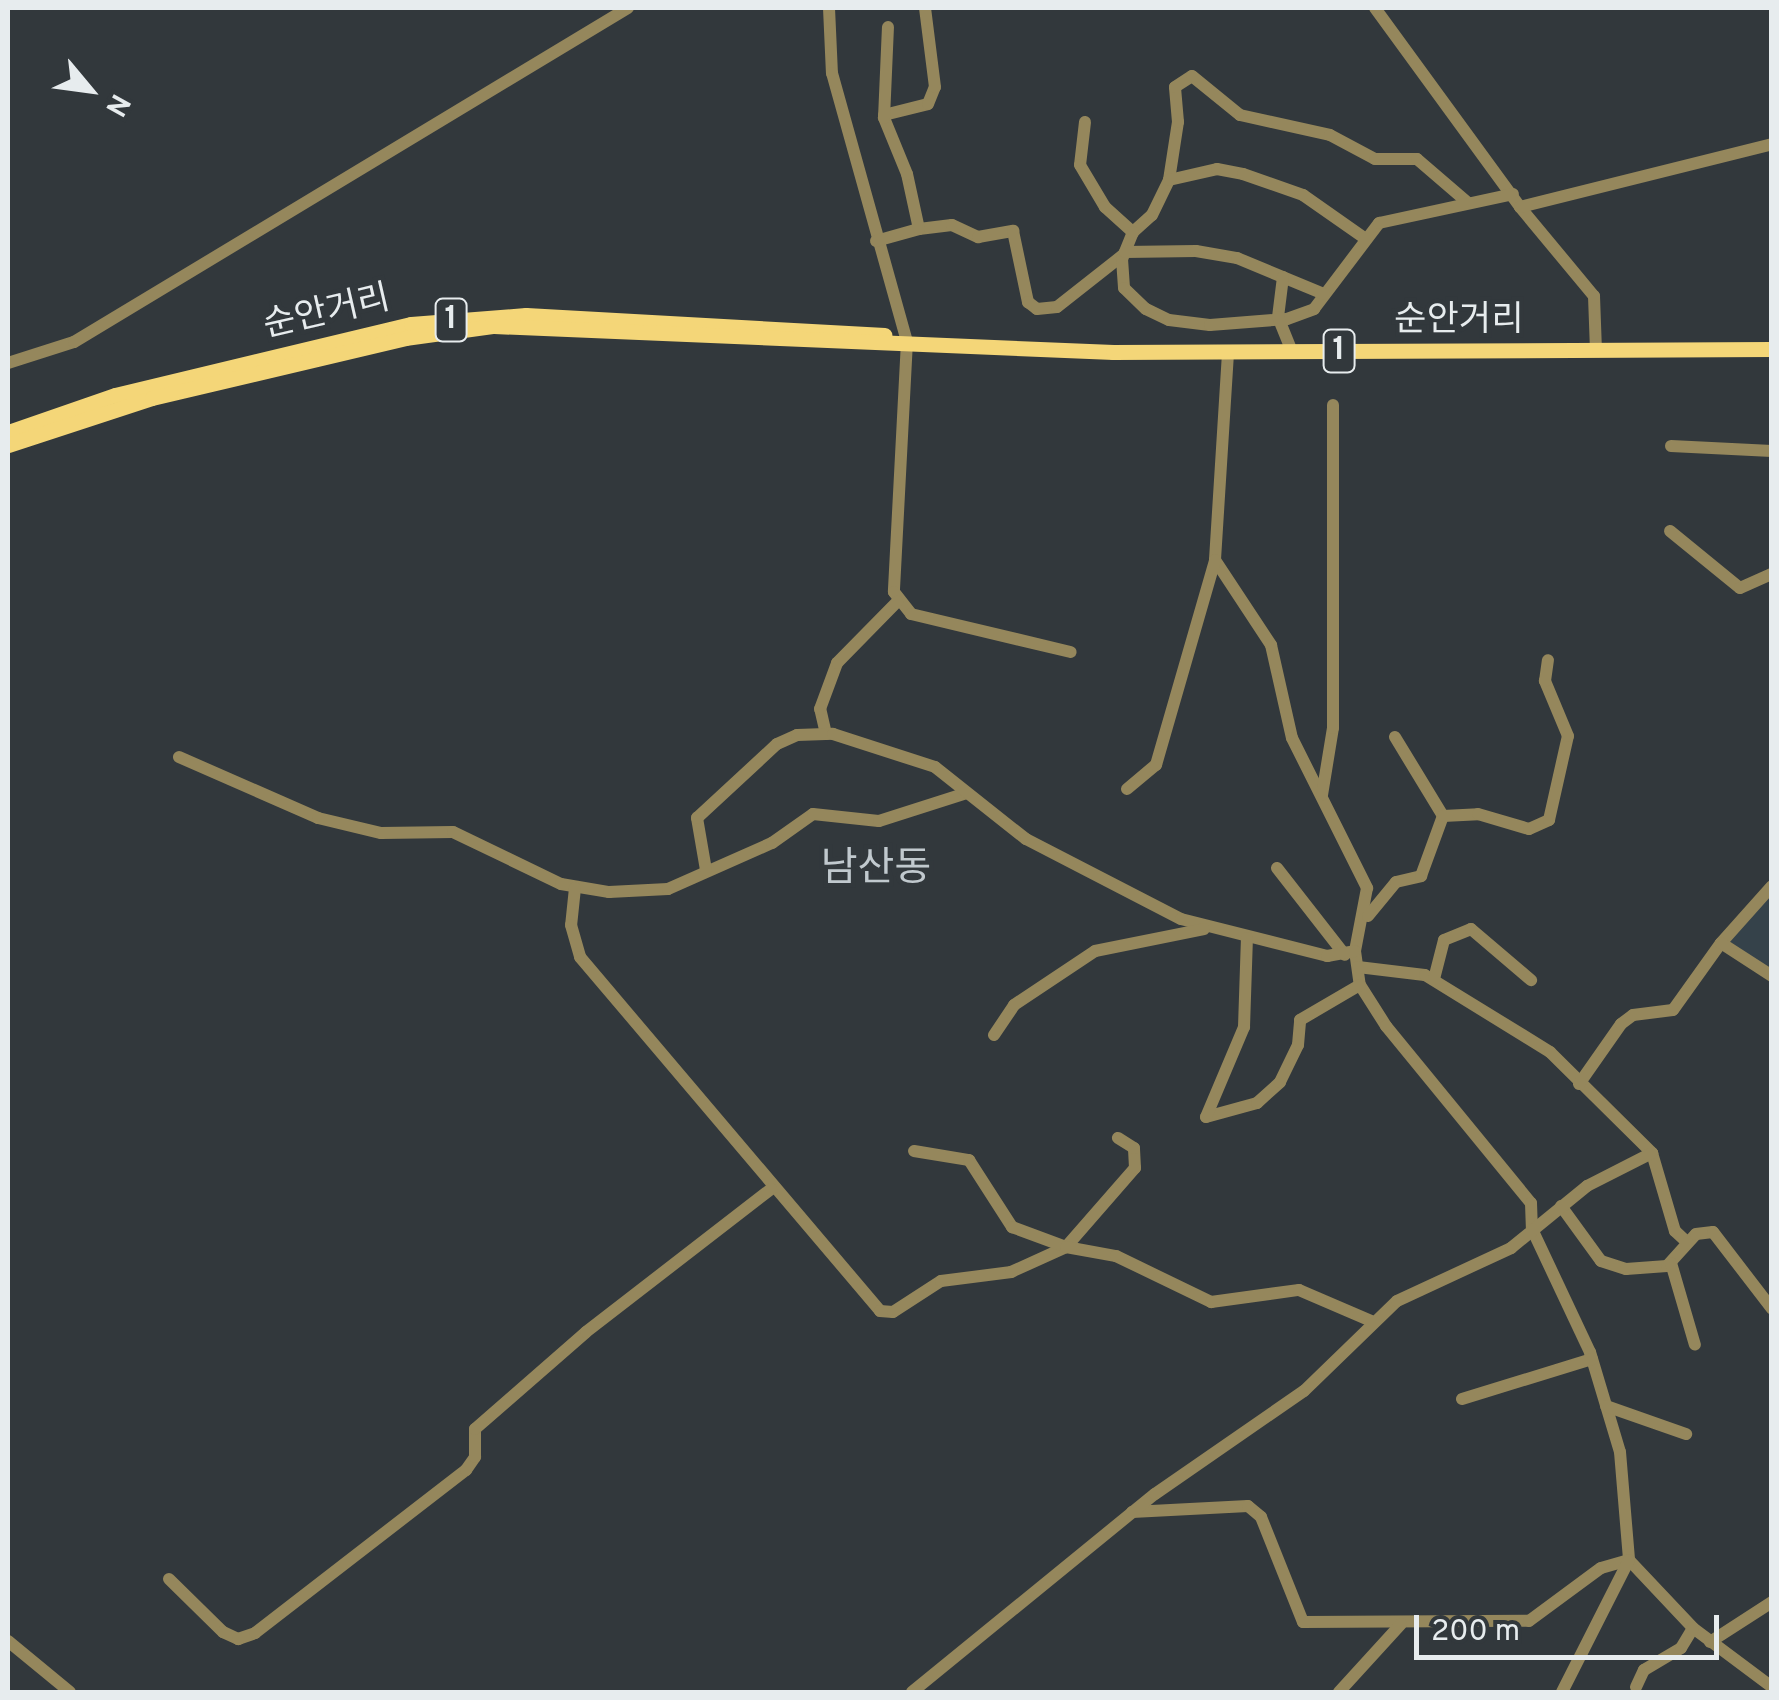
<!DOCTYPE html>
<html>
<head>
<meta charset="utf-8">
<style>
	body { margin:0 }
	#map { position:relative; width:1779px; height:1700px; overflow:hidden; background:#32383c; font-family:Overpass,"Noto Sans KR",sans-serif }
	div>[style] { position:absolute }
	.built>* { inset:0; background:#35424a }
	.minor>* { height:12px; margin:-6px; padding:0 6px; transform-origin:6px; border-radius:6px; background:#95875c }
	.major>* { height:15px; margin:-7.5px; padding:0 7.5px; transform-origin:7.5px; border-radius:7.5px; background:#f4d678 }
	span { translate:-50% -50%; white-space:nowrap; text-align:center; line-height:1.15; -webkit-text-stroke:9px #32383c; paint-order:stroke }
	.shield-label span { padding:2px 8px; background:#32383c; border:2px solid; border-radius:8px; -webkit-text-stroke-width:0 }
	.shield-label { font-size:32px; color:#e7ecee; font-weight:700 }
	.street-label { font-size:35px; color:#e7ecee }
	.quarter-label { font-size:40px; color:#c1c9ce }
	.frame { position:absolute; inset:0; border:10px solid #e7ecee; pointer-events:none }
	.north { position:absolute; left:40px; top:40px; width:100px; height:100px; -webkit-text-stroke:8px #32383c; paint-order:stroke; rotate:119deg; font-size:28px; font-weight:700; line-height:40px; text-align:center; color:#e7ecee }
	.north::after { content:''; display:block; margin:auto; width:35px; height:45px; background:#e7ecee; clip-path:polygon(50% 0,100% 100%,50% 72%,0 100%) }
	.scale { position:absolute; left:1414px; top:1615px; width:305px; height:45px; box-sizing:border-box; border:5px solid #e7ecee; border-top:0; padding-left:12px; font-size:30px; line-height:35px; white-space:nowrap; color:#e7ecee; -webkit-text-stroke:8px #32383c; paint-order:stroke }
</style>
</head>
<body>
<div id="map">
	<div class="built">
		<div style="clip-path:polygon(1771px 886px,1771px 976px,1721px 943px)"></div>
	</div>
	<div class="minor">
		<div style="left:829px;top:8px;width:65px;rotate:87.4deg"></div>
		<div style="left:832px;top:73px;width:278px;rotate:74.4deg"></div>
		<div style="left:907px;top:341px;width:251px;rotate:93deg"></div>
		<div style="left:894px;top:592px;width:28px;rotate:52deg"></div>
		<div style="left:911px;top:614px;width:164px;rotate:13.4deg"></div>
		<div style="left:1375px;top:8px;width:246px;rotate:53.9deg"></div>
		<div style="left:1520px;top:207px;width:116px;rotate:50.3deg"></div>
		<div style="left:1594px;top:296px;width:54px;rotate:87.9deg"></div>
		<div style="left:884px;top:115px;width:45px;rotate:-14deg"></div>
		<div style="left:928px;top:104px;width:18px;rotate:-68deg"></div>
		<div style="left:935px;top:87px;width:80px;rotate:-97.2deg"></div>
		<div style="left:1085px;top:122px;width:43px;rotate:96.6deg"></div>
		<div style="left:1080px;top:165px;width:49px;rotate:59.2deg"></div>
		<div style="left:1105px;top:207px;width:38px;rotate:42deg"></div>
		<div style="left:1133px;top:232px;width:25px;rotate:-42deg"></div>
		<div style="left:1152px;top:215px;width:39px;rotate:-64deg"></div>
		<div style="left:1169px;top:180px;width:59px;rotate:-81.2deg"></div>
		<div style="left:1178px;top:122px;width:35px;rotate:-95deg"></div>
		<div style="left:1175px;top:87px;width:20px;rotate:-33deg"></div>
		<div style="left:1192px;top:76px;width:62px;rotate:39.1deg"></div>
		<div style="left:1240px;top:115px;width:92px;rotate:12.5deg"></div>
		<div style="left:1330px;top:135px;width:51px;rotate:28.1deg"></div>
		<div style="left:1375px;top:159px;width:42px"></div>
		<div style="left:1417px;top:159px;width:66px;rotate:40.7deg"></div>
		<div style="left:1169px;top:180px;width:49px;rotate:-12.9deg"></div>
		<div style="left:1217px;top:169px;width:26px;rotate:11deg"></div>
		<div style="left:1243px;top:174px;width:64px;rotate:19.3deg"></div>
		<div style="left:1303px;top:195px;width:73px;rotate:35deg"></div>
		<div style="left:1520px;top:207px;width:260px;rotate:-14deg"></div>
		<div style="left:919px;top:229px;width:33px;rotate:-7deg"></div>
		<div style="left:952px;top:225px;width:29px;rotate:25deg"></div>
		<div style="left:978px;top:237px;width:36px;rotate:-10deg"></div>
		<div style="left:1013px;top:231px;width:73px;rotate:78.1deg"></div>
		<div style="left:1028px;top:302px;width:11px;rotate:38deg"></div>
		<div style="left:1037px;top:309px;width:20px;rotate:-6deg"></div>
		<div style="left:1057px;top:307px;width:84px;rotate:-38.2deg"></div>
		<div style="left:1133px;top:232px;width:29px;rotate:112deg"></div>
		<div style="left:1122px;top:259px;width:29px;rotate:86deg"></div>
		<div style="left:1124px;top:288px;width:30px;rotate:44deg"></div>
		<div style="left:1146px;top:309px;width:25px;rotate:26deg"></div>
		<div style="left:1169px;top:320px;width:41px;rotate:7deg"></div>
		<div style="left:1210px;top:325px;width:77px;rotate:-4.5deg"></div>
		<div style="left:1287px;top:319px;width:29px;rotate:-20deg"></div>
		<div style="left:1314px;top:309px;width:108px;rotate:-52.9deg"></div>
		<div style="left:1379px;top:223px;width:137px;rotate:-12.2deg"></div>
		<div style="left:876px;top:241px;width:45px;rotate:-15.6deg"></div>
		<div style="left:919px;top:229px;width:56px;rotate:-102.3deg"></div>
		<div style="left:907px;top:174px;width:61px;rotate:-112.3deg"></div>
		<div style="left:884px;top:118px;width:91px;rotate:-87.5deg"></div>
		<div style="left:1125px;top:252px;width:71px;rotate:-0.8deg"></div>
		<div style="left:1196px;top:251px;width:42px;rotate:9.7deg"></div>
		<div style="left:1237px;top:258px;width:94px;rotate:22.5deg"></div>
		<div style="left:1283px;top:277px;width:40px;rotate:97.1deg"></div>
		<div style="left:1278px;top:317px;width:37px;rotate:68deg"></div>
		<div style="left:1228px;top:353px;width:207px;rotate:93.6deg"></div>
		<div style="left:1215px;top:560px;width:102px;rotate:56.6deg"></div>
		<div style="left:1271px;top:645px;width:95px;rotate:77.3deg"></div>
		<div style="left:1292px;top:738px;width:168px;rotate:63.4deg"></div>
		<div style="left:1367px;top:888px;width:64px;rotate:100.8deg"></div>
		<div style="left:1355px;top:951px;width:34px;rotate:82deg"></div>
		<div style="left:1360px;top:985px;width:49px;rotate:57.6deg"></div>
		<div style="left:1386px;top:1026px;width:229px;rotate:50.7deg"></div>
		<div style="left:1531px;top:1203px;width:26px;rotate:88deg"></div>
		<div style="left:1532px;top:1229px;width:136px;rotate:64.8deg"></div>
		<div style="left:1590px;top:1352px;width:104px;rotate:73.3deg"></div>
		<div style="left:1620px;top:1452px;width:108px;rotate:85.2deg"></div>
		<div style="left:1629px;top:1560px;width:93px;rotate:46.7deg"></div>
		<div style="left:1693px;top:1628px;width:99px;rotate:36.8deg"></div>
		<div style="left:8px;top:363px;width:69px;rotate:-17.7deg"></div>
		<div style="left:74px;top:342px;width:647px;rotate:-31.09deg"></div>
		<div style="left:1671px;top:446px;width:101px;rotate:2.8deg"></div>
		<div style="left:1670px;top:531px;width:90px;rotate:39.2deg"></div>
		<div style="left:1740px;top:588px;width:35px;rotate:-24deg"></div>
		<div style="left:826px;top:734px;width:26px;rotate:-103deg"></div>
		<div style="left:820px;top:709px;width:49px;rotate:-69.7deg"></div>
		<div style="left:837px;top:663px;width:86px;rotate:-45.5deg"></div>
		<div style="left:1395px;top:737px;width:92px;rotate:58.7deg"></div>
		<div style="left:179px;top:757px;width:152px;rotate:23.7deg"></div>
		<div style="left:318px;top:818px;width:65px;rotate:13.4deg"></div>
		<div style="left:381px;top:833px;width:72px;rotate:-0.8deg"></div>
		<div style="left:453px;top:832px;width:120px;rotate:25.7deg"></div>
		<div style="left:561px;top:884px;width:49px;rotate:9.5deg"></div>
		<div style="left:609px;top:892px;width:59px;rotate:-2.9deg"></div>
		<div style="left:668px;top:889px;width:114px;rotate:-23.9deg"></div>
		<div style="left:772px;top:843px;width:50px;rotate:-35.3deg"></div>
		<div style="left:813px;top:814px;width:66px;rotate:6.1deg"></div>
		<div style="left:879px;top:821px;width:92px;rotate:-17.7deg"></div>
		<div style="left:1127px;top:789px;width:38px;rotate:-40deg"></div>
		<div style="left:1156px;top:765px;width:213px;rotate:-73.9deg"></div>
		<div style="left:1322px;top:795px;width:68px;rotate:-80.7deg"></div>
		<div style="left:1333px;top:728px;width:323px;rotate:-90deg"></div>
		<div style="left:1277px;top:868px;width:110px;rotate:52deg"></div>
		<div style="left:706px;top:870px;width:53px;rotate:-99.8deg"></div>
		<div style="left:697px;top:818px;width:109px;rotate:-42.8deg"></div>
		<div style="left:777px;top:744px;width:22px;rotate:-24deg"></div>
		<div style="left:797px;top:735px;width:36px;rotate:-2deg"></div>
		<div style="left:833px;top:734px;width:107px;rotate:17.9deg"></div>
		<div style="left:935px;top:767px;width:116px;rotate:38.4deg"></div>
		<div style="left:1026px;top:839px;width:174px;rotate:27.3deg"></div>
		<div style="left:1181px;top:919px;width:151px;rotate:14.2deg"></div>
		<div style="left:1327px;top:956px;width:28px;rotate:-10deg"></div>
		<div style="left:575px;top:888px;width:37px;rotate:96deg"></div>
		<div style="left:571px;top:925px;width:33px;rotate:74deg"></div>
		<div style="left:580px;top:957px;width:464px;rotate:49.7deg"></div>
		<div style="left:880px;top:1311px;width:13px;rotate:4deg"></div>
		<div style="left:893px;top:1312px;width:57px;rotate:-32.9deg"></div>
		<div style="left:941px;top:1281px;width:71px;rotate:-7.3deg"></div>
		<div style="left:1011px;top:1272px;width:60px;rotate:-24.4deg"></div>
		<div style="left:1066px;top:1247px;width:105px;rotate:-48.9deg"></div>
		<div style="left:1135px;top:1168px;width:20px;rotate:-93deg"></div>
		<div style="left:1134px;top:1148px;width:19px;rotate:-148deg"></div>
		<div style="left:1368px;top:916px;width:44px;rotate:-50.5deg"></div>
		<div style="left:1396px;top:882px;width:26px;rotate:-13deg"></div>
		<div style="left:1421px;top:876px;width:64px;rotate:-69.9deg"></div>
		<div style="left:1443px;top:816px;width:35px;rotate:-3deg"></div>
		<div style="left:1478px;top:814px;width:53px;rotate:16.4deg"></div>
		<div style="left:1529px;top:829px;width:22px;rotate:-24deg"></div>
		<div style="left:1549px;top:820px;width:86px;rotate:-77.3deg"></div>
		<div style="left:1568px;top:736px;width:60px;rotate:-112.7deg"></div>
		<div style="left:1545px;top:681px;width:21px;rotate:-82deg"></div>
		<div style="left:1721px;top:943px;width:76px;rotate:-48.2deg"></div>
		<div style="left:1358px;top:967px;width:67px;rotate:6.8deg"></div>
		<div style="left:1425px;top:975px;width:147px;rotate:31.6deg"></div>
		<div style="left:1550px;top:1052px;width:144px;rotate:44.7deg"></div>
		<div style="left:1652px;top:1153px;width:81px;rotate:73.6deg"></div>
		<div style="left:1675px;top:1231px;width:16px;rotate:43deg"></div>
		<div style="left:1434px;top:979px;width:40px;rotate:-75.6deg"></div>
		<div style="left:1444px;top:940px;width:29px;rotate:-22deg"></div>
		<div style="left:1471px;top:929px;width:79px;rotate:40.4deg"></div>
		<div style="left:994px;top:1035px;width:36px;rotate:-56deg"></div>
		<div style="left:1014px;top:1005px;width:97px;rotate:-33.7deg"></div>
		<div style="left:1095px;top:951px;width:111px;rotate:-11.4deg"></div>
		<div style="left:1579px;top:1084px;width:73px;rotate:-55deg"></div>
		<div style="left:1621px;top:1024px;width:15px;rotate:-37deg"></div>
		<div style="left:1633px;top:1015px;width:40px;rotate:-7.1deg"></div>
		<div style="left:1673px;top:1010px;width:82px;rotate:-54.4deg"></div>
		<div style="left:1721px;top:943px;width:61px;rotate:32.9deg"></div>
		<div style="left:1206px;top:1117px;width:53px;rotate:-15.4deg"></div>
		<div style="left:1257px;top:1103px;width:31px;rotate:-42deg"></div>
		<div style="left:1280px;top:1082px;width:41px;rotate:-64.1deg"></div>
		<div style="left:1298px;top:1045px;width:25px;rotate:-85deg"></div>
		<div style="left:1300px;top:1020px;width:69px;rotate:-30.3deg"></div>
		<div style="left:1206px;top:1117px;width:98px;rotate:-67.1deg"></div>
		<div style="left:1244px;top:1027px;width:89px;rotate:-88.1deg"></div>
		<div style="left:914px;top:1151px;width:56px;rotate:9.3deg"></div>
		<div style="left:969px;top:1160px;width:80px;rotate:57.3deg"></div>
		<div style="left:1012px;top:1227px;width:58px;rotate:20.3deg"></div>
		<div style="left:1066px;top:1247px;width:51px;rotate:10.2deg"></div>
		<div style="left:1116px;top:1256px;width:106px;rotate:25.8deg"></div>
		<div style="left:1211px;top:1302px;width:89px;rotate:-7.8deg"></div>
		<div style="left:1299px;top:1290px;width:78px;rotate:23.3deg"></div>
		<div style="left:1561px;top:1206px;width:68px;rotate:54deg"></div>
		<div style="left:1601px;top:1261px;width:26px;rotate:18deg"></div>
		<div style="left:1626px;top:1269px;width:41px;rotate:-4.2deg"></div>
		<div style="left:1667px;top:1266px;width:43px;rotate:-47.8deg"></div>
		<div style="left:1696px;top:1234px;width:17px;rotate:-7deg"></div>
		<div style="left:1713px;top:1232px;width:97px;rotate:52.5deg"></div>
		<div style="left:1671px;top:1263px;width:85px;rotate:73.7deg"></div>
		<div style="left:1462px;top:1399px;width:136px;rotate:-17.1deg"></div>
		<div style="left:1606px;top:1406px;width:85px;rotate:19.3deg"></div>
		<div style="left:1132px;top:1512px;width:116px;rotate:-3deg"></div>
		<div style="left:1248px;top:1506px;width:17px;rotate:40deg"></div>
		<div style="left:1261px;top:1517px;width:113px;rotate:68.2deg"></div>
		<div style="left:1303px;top:1622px;width:226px;rotate:-0.3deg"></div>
		<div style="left:1529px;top:1621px;width:89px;rotate:-36.4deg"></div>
		<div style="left:1601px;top:1568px;width:29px;rotate:-16deg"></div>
		<div style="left:169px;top:1579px;width:76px;rotate:44.5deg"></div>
		<div style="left:223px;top:1632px;width:17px;rotate:25deg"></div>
		<div style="left:238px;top:1639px;width:18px;rotate:-19deg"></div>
		<div style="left:255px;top:1633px;width:267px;rotate:-37.7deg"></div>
		<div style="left:466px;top:1470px;width:16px;rotate:-55deg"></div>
		<div style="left:475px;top:1457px;width:28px;rotate:-90deg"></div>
		<div style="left:475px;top:1429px;width:147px;rotate:-41.1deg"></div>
		<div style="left:586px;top:1332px;width:234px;rotate:-37.7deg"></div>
		<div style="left:8px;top:1641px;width:80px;rotate:39.4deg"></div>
		<div style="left:1710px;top:1642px;width:74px;rotate:-32.8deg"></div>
		<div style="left:1636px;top:1687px;width:19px;rotate:-65deg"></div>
		<div style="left:1644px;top:1670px;width:43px;rotate:-30.7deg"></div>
		<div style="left:1681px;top:1648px;width:23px;rotate:-59deg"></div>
		<div style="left:912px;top:1692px;width:313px;rotate:-39.2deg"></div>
		<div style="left:1155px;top:1494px;width:181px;rotate:-34.7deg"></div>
		<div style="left:1304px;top:1391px;width:129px;rotate:-44.1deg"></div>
		<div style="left:1397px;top:1301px;width:126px;rotate:-24.9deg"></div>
		<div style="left:1511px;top:1248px;width:98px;rotate:-39.2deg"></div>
		<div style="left:1587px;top:1186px;width:73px;rotate:-26.9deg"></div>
		<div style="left:1339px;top:1692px;width:92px;rotate:-47.6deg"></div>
		<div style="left:1562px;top:1692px;width:148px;rotate:-63.1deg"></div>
	</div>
	<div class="major">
		<div style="left:8px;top:432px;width:113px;rotate:-19.1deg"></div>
		<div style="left:115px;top:395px;width:304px;rotate:-13.5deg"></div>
		<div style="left:411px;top:324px;width:115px;rotate:-4.5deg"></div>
		<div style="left:526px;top:315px;width:359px;rotate:3.2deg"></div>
		<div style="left:8px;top:445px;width:151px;rotate:-18.1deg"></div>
		<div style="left:152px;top:398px;width:260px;rotate:-13.3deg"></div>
		<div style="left:405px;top:338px;width:90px;rotate:-7.7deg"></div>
		<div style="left:494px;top:326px;width:620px;rotate:2.41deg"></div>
		<div style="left:1113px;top:352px;width:659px;rotate:-0.26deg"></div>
	</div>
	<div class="shield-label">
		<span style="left:451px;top:320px">1</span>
		<span style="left:1339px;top:351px">1</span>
	</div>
	<div class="street-label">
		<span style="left:327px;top:313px;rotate:-13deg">순안거리</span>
		<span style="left:1459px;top:321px">순안거리</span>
	</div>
	<div class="quarter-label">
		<span style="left:876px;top:870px">남산동</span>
	</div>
	<div class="frame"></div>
	<div class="north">N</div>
	<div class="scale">200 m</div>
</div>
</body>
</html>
